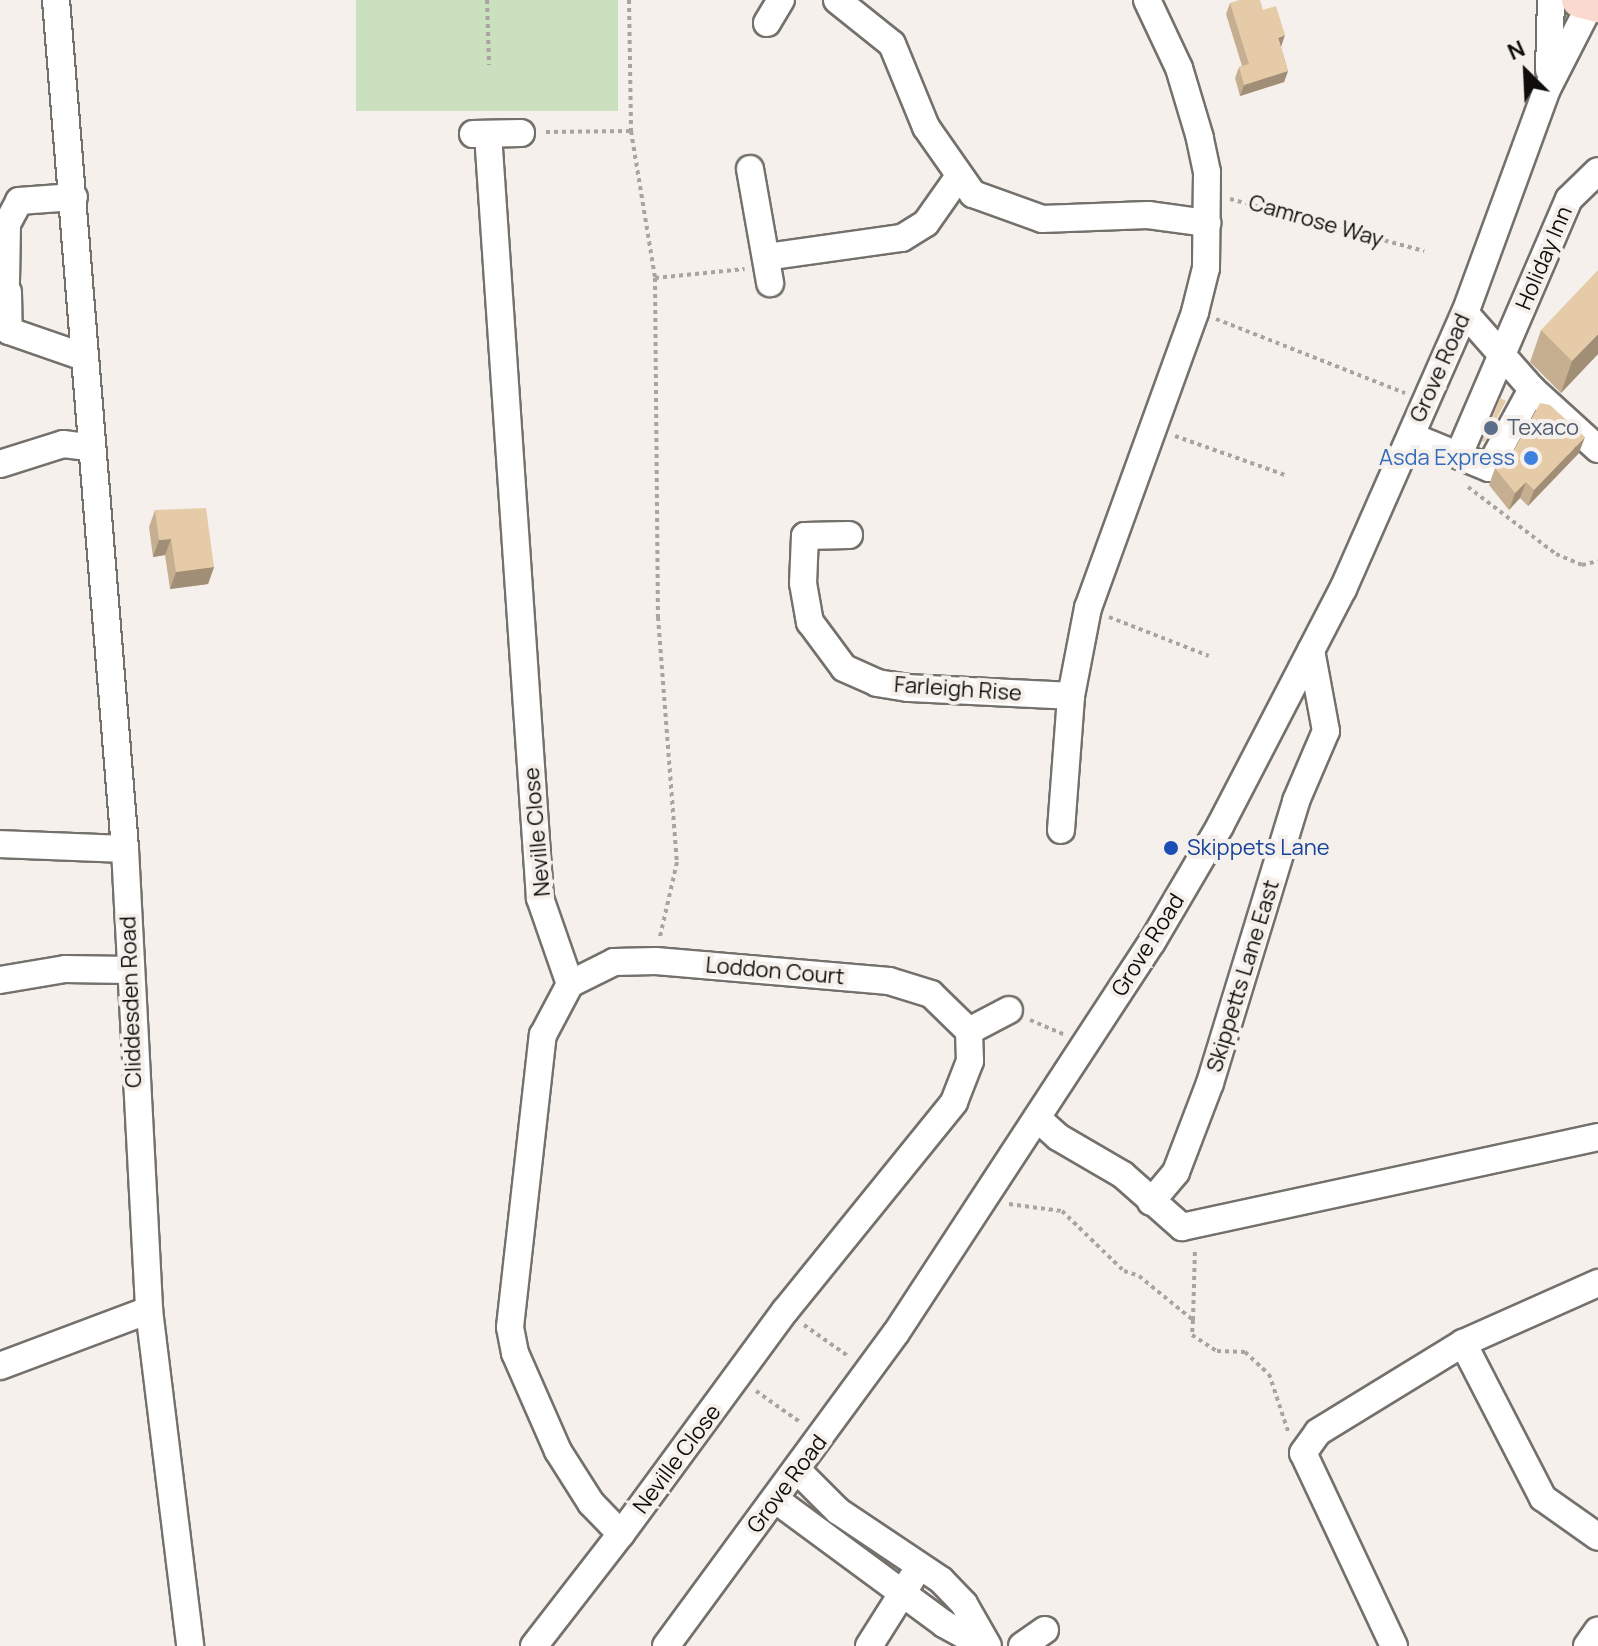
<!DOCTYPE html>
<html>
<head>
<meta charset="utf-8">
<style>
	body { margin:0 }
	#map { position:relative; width:1598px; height:1646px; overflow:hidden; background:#f5f0eb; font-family:Manrope,sans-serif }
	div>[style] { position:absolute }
	.green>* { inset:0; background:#cae0bf; transform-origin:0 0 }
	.path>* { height:4px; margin-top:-2px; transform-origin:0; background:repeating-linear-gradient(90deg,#a8a4a0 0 4px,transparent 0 8px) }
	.roads { filter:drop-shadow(2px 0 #74716c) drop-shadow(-2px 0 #74716c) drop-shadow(0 2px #74716c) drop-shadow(0 -2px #74716c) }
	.minor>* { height:26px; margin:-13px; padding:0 13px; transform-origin:13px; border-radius:13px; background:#fff }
	.major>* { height:34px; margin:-17px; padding:0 17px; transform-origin:17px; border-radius:17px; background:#fad9ce }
	.wall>* { inset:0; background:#c6af90 }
	.shaded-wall>* { inset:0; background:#a18e76 }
	.building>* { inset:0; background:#e6cba8 }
	.dots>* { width:22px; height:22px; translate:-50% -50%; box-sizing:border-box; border:4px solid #f5f0eb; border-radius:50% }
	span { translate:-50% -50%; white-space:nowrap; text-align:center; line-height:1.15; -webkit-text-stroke:8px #f5f0eb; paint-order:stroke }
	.street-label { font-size:22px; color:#0f0e0c }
	.service-label { font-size:22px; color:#4e5e75 }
	.left { translate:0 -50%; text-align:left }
	.shop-label { font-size:22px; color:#366cbe }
	.right { translate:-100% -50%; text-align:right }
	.transit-label { font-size:22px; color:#164399 }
	.north { position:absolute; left:1486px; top:32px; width:80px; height:80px; -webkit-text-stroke:6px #f5f0eb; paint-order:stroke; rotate:336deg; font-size:22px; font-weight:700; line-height:32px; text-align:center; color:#0f0e0c }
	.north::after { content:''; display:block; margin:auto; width:28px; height:36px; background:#0f0e0c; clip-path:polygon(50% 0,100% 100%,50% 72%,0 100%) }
</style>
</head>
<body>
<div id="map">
	<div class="green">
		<div style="left:356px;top:0;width:262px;height:111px"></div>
	</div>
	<div class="path">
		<div style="left:487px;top:0;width:65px;rotate:88.2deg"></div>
		<div style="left:629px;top:0;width:131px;rotate:89.1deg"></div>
		<div style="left:631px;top:131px;width:149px;rotate:80.7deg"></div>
		<div style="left:655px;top:278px;width:339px;rotate:89.5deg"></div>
		<div style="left:658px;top:617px;width:246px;rotate:85.6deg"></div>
		<div style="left:677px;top:862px;width:77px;rotate:102.8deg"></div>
		<div style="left:546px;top:132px;width:85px;rotate:-0.7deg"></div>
		<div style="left:1230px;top:199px;width:201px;rotate:15deg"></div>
		<div style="left:655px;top:278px;width:90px;rotate:-5.7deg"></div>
		<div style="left:1216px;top:319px;width:203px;rotate:21.4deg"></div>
		<div style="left:1175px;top:436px;width:117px;rotate:19.5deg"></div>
		<div style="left:1468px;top:487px;width:111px;rotate:37.3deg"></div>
		<div style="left:1556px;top:554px;width:28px;rotate:23deg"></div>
		<div style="left:1582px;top:565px;width:16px;rotate:-14deg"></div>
		<div style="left:1109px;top:617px;width:107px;rotate:21.3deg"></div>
		<div style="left:1030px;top:1020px;width:36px;rotate:23deg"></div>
		<div style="left:1009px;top:1204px;width:53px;rotate:7.5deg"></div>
		<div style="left:1062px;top:1211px;width:86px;rotate:44.1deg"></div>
		<div style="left:1124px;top:1271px;width:16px;rotate:18deg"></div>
		<div style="left:1139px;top:1276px;width:70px;rotate:39.2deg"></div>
		<div style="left:1193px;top:1320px;width:15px;rotate:94deg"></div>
		<div style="left:1192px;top:1335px;width:30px;rotate:33deg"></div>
		<div style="left:1217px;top:1351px;width:28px;rotate:2deg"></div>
		<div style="left:1245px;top:1352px;width:33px;rotate:43deg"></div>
		<div style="left:1269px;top:1374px;width:63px;rotate:71.6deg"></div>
		<div style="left:1193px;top:1320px;width:70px;rotate:-88.4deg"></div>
		<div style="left:804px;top:1325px;width:54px;rotate:35.2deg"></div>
		<div style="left:756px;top:1391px;width:54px;rotate:35.2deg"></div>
	</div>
	<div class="roads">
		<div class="minor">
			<div style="left:56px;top:0;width:852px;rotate:85.35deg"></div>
			<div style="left:125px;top:849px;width:462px;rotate:87deg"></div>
			<div style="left:149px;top:1310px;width:338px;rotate:83deg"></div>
			<div style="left:837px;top:0;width:70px;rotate:38.7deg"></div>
			<div style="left:892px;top:44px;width:90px;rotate:67.7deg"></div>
			<div style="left:926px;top:127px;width:82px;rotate:55deg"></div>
			<div style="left:973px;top:194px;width:73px;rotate:19.9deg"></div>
			<div style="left:1042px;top:219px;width:106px;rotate:-2.2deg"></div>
			<div style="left:1148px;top:215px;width:60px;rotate:7.7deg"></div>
			<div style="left:767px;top:23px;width:27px;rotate:-59deg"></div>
			<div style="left:1549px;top:70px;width:70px;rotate:-88.4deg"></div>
			<div style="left:473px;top:134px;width:48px;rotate:-1.2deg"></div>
			<div style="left:488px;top:134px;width:766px;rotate:86.11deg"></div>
			<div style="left:540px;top:898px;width:91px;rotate:70.8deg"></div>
			<div style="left:750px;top:169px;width:116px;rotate:80deg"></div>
			<div style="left:766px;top:257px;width:137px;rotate:-8deg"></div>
			<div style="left:902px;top:238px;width:28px;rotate:-32deg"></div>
			<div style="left:926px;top:223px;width:57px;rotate:-54.9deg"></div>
			<div style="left:6px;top:282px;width:58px;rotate:-89deg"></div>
			<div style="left:7px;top:224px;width:26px;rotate:-62deg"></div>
			<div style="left:19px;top:201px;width:55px;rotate:-4.2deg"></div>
			<div style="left:8px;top:292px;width:39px;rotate:89deg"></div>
			<div style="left:9px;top:331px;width:79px;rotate:19.1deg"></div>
			<div style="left:1532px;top:389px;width:89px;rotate:42.3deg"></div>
			<div style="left:1411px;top:436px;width:84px;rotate:22.3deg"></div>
			<div style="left:1489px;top:468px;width:90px;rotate:-61.4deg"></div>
			<div style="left:1532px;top:389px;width:101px;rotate:-131.4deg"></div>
			<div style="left:1460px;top:452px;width:275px;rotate:-66.7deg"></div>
			<div style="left:1569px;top:199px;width:40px;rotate:-44deg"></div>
			<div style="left:0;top:464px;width:66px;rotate:-17.6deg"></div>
			<div style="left:63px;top:444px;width:26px;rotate:7deg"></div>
			<div style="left:849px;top:535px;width:44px;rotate:178.7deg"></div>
			<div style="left:805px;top:536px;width:47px;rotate:92.4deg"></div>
			<div style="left:803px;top:583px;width:40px;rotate:80deg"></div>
			<div style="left:810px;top:622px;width:57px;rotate:53.5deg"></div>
			<div style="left:844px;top:668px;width:36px;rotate:24deg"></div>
			<div style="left:877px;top:683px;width:31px;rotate:9deg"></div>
			<div style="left:908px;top:688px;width:163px;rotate:2.8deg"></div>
			<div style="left:1061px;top:830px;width:134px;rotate:-85.7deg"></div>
			<div style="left:1071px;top:696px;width:90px;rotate:-79.1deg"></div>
			<div style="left:1088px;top:608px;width:315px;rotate:-70.1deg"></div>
			<div style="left:1195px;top:312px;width:45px;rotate:-76deg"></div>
			<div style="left:1206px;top:268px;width:96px;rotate:-89.4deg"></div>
			<div style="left:1207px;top:172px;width:35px;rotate:-102deg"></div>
			<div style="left:1200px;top:138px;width:73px;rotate:-106.7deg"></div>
			<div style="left:1179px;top:68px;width:75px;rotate:-115.2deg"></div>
			<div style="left:0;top:844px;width:125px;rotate:2.3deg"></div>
			<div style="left:0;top:980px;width:66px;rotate:-9.6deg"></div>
			<div style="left:65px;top:969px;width:64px;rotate:0.9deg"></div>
			<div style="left:969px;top:1031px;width:45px;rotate:-27.7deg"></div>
			<div style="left:1037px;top:1118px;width:28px;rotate:42deg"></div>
			<div style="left:1058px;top:1137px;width:75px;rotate:30.3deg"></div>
			<div style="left:1123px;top:1175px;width:79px;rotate:41.4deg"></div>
			<div style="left:1182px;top:1227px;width:426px;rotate:-12.2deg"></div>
			<div style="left:1151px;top:1202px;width:39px;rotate:-50deg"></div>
			<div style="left:1176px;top:1172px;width:95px;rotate:-69.1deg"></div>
			<div style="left:1210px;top:1083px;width:295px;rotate:-73deg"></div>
			<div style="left:1296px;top:801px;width:76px;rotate:-66.8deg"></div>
			<div style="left:1326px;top:731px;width:82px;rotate:-100.5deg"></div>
			<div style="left:1463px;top:1343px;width:174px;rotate:62.7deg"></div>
			<div style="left:1543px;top:1498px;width:67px;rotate:35.3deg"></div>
			<div style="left:0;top:1366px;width:159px;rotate:-20.6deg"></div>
			<div style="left:797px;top:1470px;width:58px;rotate:45deg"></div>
			<div style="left:838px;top:1511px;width:124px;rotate:33.8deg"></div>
			<div style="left:941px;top:1580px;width:33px;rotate:46deg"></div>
			<div style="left:964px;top:1604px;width:48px;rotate:60.3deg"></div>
			<div style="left:776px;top:1500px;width:209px;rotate:36.4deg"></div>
			<div style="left:944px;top:1624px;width:46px;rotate:28.8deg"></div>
			<div style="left:621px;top:1534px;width:277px;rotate:-53.7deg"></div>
			<div style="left:785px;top:1311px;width:269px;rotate:-51deg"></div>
			<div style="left:954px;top:1102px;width:44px;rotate:-68.7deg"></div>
			<div style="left:970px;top:1061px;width:30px;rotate:-92deg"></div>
			<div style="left:534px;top:1646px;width:142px;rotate:-52.2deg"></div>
			<div style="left:621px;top:1534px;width:43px;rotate:-134.1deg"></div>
			<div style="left:591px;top:1503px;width:62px;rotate:-122.4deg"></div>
			<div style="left:558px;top:1451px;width:107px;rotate:-113.7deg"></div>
			<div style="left:515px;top:1353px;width:26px;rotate:-101deg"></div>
			<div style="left:510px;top:1327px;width:294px;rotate:-83.6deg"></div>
			<div style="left:543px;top:1035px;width:58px;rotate:-62.1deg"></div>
			<div style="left:570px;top:984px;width:49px;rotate:-26.6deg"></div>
			<div style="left:614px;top:962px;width:42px;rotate:-1.4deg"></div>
			<div style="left:656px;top:961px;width:234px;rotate:4.9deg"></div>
			<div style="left:889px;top:981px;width:44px;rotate:17.2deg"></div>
			<div style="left:931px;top:994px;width:53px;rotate:44.2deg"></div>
			<div style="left:666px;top:1646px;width:388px;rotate:-53.7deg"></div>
			<div style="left:896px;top:1333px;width:467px;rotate:-56.8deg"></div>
			<div style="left:1152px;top:942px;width:134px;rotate:-59.6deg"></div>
			<div style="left:1220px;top:826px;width:267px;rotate:-62.6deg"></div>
			<div style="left:1343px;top:589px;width:302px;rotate:-66.2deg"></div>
			<div style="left:1465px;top:313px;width:239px;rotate:-69.9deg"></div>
			<div style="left:1547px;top:89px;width:94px;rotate:-62.9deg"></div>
			<div style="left:869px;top:1646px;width:80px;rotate:-57.7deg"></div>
			<div style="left:1022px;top:1646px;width:28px;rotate:-35deg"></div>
			<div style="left:1394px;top:1646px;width:213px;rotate:-115.2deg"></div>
			<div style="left:1303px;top:1453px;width:26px;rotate:-54deg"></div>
			<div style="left:1318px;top:1432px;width:170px;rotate:-31.5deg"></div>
			<div style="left:1463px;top:1343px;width:148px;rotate:-24deg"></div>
			<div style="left:1587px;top:1646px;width:19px;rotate:-55deg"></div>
		</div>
		<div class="major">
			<div style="left:1579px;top:0;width:20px;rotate:15deg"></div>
		</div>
	</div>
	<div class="wall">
		<div style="clip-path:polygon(1230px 3px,1263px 10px,1281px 47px,1288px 71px,1284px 82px,1240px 96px,1235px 78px,1239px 67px,1242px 66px,1226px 14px)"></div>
		<div style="clip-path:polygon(1541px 330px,1598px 354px,1561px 393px,1530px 362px)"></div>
		<div style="clip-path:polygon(1579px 453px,1528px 506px,1520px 498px,1509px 510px,1489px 485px,1495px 468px)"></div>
		<div style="clip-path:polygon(155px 510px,214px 567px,208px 584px,170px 589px,165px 555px,153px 557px,149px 527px)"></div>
	</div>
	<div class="shaded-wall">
		<div style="clip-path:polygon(1285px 35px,1281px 47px,1278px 38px)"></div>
		<div style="clip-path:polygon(1288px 71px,1284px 82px,1240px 96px,1244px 85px)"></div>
		<div style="clip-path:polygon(1598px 334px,1598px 354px,1561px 393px,1572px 361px)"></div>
		<div style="clip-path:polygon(1585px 437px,1579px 453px,1528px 506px,1534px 490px)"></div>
		<div style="clip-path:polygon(1526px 482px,1520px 498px,1509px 510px,1515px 493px)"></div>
		<div style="clip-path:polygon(171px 539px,165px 555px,153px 557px,159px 540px)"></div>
		<div style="clip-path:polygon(214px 567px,208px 584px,170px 589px,176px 572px)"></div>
	</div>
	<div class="building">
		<div style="clip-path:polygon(1239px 0,1260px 0,1263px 10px,1276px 6px,1285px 35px,1278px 38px,1288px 71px,1244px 85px,1239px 67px,1249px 64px,1230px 3px)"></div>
		<div style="clip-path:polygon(1598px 270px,1598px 334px,1572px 361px,1541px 330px)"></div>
		<div style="clip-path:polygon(1500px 398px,1506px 401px,1484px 442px,1482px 441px)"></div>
		<div style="clip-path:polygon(1540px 403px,1550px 405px,1585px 437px,1534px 490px,1526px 482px,1515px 493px,1495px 468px,1509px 459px)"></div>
		<div style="clip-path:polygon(206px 508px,214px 567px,176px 572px,171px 539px,159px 540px,155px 510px)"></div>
	</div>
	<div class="dots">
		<div style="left:1491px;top:428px;background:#5c6f8a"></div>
		<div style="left:1531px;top:458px;background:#3f7fe0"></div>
		<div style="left:1171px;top:848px;background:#1a4fb4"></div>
	</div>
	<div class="street-label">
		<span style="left:1316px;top:221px;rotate:16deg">Camrose Way</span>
		<span style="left:1544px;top:258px;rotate:-67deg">Holiday Inn</span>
		<span style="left:1440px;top:368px;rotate:-66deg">Grove Road</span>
		<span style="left:958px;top:689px;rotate:4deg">Farleigh Rise</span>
		<span style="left:537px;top:832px;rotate:-95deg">Neville Close</span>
		<span style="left:1148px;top:945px;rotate:-58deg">Grove Road</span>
		<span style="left:775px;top:971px;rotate:5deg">Loddon Court</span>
		<span style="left:1243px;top:976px;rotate:-73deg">Skippetts Lane East</span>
		<span style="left:131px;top:1002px;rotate:-92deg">Cliddesden Road</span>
		<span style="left:677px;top:1459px;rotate:-53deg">Neville Close</span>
		<span style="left:787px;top:1484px;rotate:-53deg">Grove Road</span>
	</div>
	<div class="service-label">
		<span class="left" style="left:1507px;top:428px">Texaco</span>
	</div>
	<div class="shop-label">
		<span class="right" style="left:1515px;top:458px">Asda Express</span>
	</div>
	<div class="transit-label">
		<span class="left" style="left:1187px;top:848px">Skippets Lane</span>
	</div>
	<div class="north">N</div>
</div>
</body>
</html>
